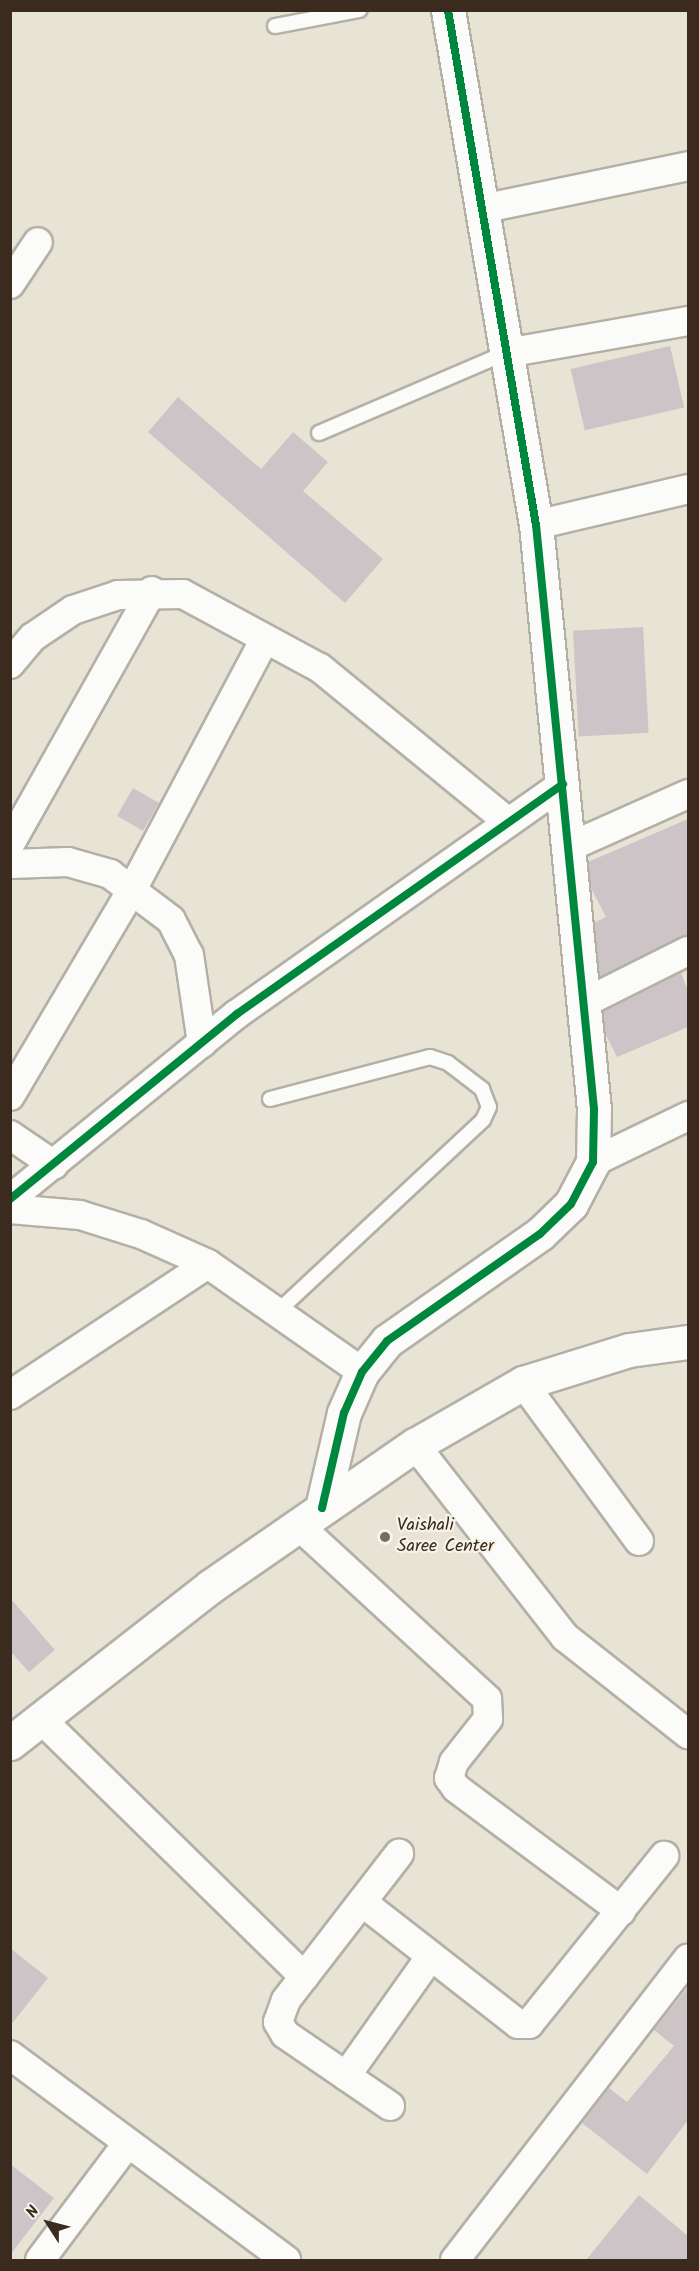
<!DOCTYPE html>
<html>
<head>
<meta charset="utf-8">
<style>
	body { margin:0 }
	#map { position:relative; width:699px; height:2271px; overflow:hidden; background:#e7e3d5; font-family:Kalam,sans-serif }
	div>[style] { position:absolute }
	.building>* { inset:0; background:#ccc4c7; transform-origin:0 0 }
	.roads { filter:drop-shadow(2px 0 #b4b0a6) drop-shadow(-2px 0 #b4b0a6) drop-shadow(0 2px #b4b0a6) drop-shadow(0 -2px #b4b0a6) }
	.service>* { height:14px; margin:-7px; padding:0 7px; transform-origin:7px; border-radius:7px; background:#fbfbf9 }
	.minor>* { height:28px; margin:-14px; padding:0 14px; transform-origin:14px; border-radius:14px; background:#fbfbf9 }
	.tertiary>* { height:33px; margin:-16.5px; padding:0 16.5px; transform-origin:16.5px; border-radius:16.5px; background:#fbfbf9 }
	.cycleway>* { height:8px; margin:-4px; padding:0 4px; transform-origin:4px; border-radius:4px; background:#00873e }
	.dots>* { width:16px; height:16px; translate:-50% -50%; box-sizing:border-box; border:3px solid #f7f3e8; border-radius:50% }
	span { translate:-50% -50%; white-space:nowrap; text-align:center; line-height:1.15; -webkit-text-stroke:4.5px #f7f3e8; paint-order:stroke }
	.poi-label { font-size:18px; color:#3b2a1e }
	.left { translate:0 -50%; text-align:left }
	.frame { position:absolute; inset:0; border:12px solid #3b2a1e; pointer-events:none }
	.north { position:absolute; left:18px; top:2193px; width:60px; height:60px; -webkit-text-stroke:4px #f7f3e8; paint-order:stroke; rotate:306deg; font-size:16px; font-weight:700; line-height:24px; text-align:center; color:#3b2a1e }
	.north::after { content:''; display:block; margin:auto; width:21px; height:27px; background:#3b2a1e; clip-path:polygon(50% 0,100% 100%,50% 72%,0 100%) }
</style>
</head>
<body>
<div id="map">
	<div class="building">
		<div style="left:670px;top:346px;width:63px;height:102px;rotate:77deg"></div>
		<div style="clip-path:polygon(178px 397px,261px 469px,293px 432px,328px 462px,303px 491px,383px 559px,345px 603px,148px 432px)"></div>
		<div style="left:643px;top:627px;width:106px;height:70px;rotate:87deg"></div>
		<div style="left:133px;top:788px;width:30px;height:32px;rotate:30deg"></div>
		<div style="clip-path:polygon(688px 819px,688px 935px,600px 977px,594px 923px,606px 917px,591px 888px,588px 862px)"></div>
		<div style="clip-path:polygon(681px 973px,688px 991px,688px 1027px,617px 1057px,605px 1033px,603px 1012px)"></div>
		<div style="clip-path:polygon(10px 1598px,55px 1650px,29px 1672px,10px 1651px)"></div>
		<div style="clip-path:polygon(10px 1948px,48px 1978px,10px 2026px)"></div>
		<div style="clip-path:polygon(688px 1987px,688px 2120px,647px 2174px,582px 2123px,609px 2088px,627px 2102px,674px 2046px,654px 2030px)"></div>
		<div style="clip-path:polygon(10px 2164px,54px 2198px,10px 2255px)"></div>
		<div style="clip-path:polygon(639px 2195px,688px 2236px,688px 2260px,586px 2260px)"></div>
	</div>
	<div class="roads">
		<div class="service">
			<div style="left:275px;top:26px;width:86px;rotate:-10.8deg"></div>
			<div style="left:319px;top:433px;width:203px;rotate:-23.2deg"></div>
			<div style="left:270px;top:1099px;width:165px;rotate:-14.7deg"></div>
			<div style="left:430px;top:1057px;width:19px;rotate:18deg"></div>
			<div style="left:448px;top:1063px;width:43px;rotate:37.4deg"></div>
			<div style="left:482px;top:1089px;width:19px;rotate:69deg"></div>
			<div style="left:489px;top:1107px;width:14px;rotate:115deg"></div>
			<div style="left:483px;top:1120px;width:282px;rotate:137deg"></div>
		</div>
		<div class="minor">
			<div style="left:481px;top:209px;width:211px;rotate:-11.7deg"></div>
			<div style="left:10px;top:284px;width:50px;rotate:-56.3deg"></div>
			<div style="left:506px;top:353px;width:185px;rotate:-10deg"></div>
			<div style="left:536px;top:525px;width:156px;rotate:-13.3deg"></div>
			<div style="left:10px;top:664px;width:35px;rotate:-50deg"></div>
			<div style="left:33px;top:637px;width:48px;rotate:-34deg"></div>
			<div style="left:73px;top:610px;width:47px;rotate:-18.4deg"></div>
			<div style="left:118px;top:595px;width:65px;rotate:-0.9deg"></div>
			<div style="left:183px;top:594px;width:156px;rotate:28.4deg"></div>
			<div style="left:320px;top:668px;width:243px;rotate:39.3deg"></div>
			<div style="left:10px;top:844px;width:290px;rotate:-60.7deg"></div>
			<div style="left:569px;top:847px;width:130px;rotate:-24deg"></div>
			<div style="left:10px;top:864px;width:58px;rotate:-2deg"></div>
			<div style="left:68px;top:862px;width:44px;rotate:15.9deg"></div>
			<div style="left:110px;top:874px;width:76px;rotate:37deg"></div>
			<div style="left:171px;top:920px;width:39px;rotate:63deg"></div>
			<div style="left:189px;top:955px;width:89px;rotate:81.6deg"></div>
			<div style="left:584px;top:1003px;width:116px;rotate:-26.6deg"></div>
			<div style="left:10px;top:1096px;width:242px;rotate:-59.4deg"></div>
			<div style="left:133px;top:888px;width:282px;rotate:-62.1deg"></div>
			<div style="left:10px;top:1135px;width:53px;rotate:34.3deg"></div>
			<div style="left:593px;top:1162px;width:106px;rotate:-25.8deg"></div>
			<div style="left:10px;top:1199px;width:293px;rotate:-39.2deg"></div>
			<div style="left:237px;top:1014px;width:399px;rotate:-35.2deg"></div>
			<div style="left:10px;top:1209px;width:70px;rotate:4.9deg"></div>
			<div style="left:80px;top:1215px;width:64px;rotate:17.3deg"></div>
			<div style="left:141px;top:1234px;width:73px;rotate:24.1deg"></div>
			<div style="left:208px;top:1264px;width:188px;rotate:35deg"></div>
			<div style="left:523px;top:1383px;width:196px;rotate:53.7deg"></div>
			<div style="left:10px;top:1395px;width:237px;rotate:-33.5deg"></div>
			<div style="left:415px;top:1445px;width:244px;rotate:52deg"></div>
			<div style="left:565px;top:1637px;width:157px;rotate:38.3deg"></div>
			<div style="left:298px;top:1525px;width:257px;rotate:42.6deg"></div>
			<div style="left:487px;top:1699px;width:20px;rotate:87deg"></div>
			<div style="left:488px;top:1719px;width:55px;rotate:128.3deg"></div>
			<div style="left:454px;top:1762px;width:17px;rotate:107deg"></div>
			<div style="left:449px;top:1778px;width:12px;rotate:55deg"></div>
			<div style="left:456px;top:1788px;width:206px;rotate:36.7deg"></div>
			<div style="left:42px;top:1720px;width:367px;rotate:44.4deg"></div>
			<div style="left:362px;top:1902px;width:198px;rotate:38deg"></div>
			<div style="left:518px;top:2024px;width:11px"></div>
			<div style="left:529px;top:2024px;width:216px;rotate:-51.2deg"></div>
			<div style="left:10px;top:2055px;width:344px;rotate:36.6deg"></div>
			<div style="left:346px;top:2076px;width:147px;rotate:-54.7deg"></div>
			<div style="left:390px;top:2106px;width:127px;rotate:-145.6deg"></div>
			<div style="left:285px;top:2034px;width:14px;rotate:-120deg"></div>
			<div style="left:278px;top:2022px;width:23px;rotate:-70deg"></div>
			<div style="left:286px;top:2000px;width:185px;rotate:-52.3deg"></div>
			<div style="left:40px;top:2260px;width:146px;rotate:-53.1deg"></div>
			<div style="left:455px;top:2260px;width:381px;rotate:-52.3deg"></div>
		</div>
		<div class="tertiary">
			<div style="left:322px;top:1508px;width:98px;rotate:-77deg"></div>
			<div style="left:344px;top:1413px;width:45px;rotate:-66.3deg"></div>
			<div style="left:362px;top:1372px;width:40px;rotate:-51deg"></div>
			<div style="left:387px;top:1341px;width:187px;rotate:-35deg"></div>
			<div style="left:540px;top:1234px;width:43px;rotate:-44.1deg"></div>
			<div style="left:571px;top:1204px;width:47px;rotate:-62.4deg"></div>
			<div style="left:593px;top:1162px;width:53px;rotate:-88.9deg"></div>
			<div style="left:594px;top:1109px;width:587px;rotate:-95.67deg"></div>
			<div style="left:536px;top:525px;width:522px;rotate:-99.7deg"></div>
			<div style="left:10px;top:1743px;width:255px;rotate:-38deg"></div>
			<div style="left:211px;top:1586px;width:248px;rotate:-34.7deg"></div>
			<div style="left:415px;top:1445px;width:125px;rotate:-29.9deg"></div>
			<div style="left:523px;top:1383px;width:111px;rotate:-17.3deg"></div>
			<div style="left:629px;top:1350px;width:60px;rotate:-7.7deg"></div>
		</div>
	</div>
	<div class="cycleway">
		<div style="left:10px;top:1199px;width:293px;rotate:-39.2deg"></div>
		<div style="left:237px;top:1014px;width:399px;rotate:-35.2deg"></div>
		<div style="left:322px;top:1508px;width:98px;rotate:-77deg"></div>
		<div style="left:344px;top:1413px;width:45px;rotate:-66.3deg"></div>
		<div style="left:362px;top:1372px;width:40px;rotate:-51deg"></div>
		<div style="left:387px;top:1341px;width:187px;rotate:-35deg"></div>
		<div style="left:540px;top:1234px;width:43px;rotate:-44.1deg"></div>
		<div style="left:571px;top:1204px;width:47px;rotate:-62.4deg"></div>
		<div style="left:593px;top:1162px;width:53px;rotate:-88.9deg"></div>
		<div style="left:594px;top:1109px;width:587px;rotate:-95.67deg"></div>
		<div style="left:536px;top:525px;width:522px;rotate:-99.7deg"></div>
	</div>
	<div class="dots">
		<div style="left:385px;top:1537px;background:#776b5e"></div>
	</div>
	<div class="poi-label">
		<span class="left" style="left:397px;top:1537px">Vaishali<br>Saree Center</span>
	</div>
	<div class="frame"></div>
	<div class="north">N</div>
</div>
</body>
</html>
